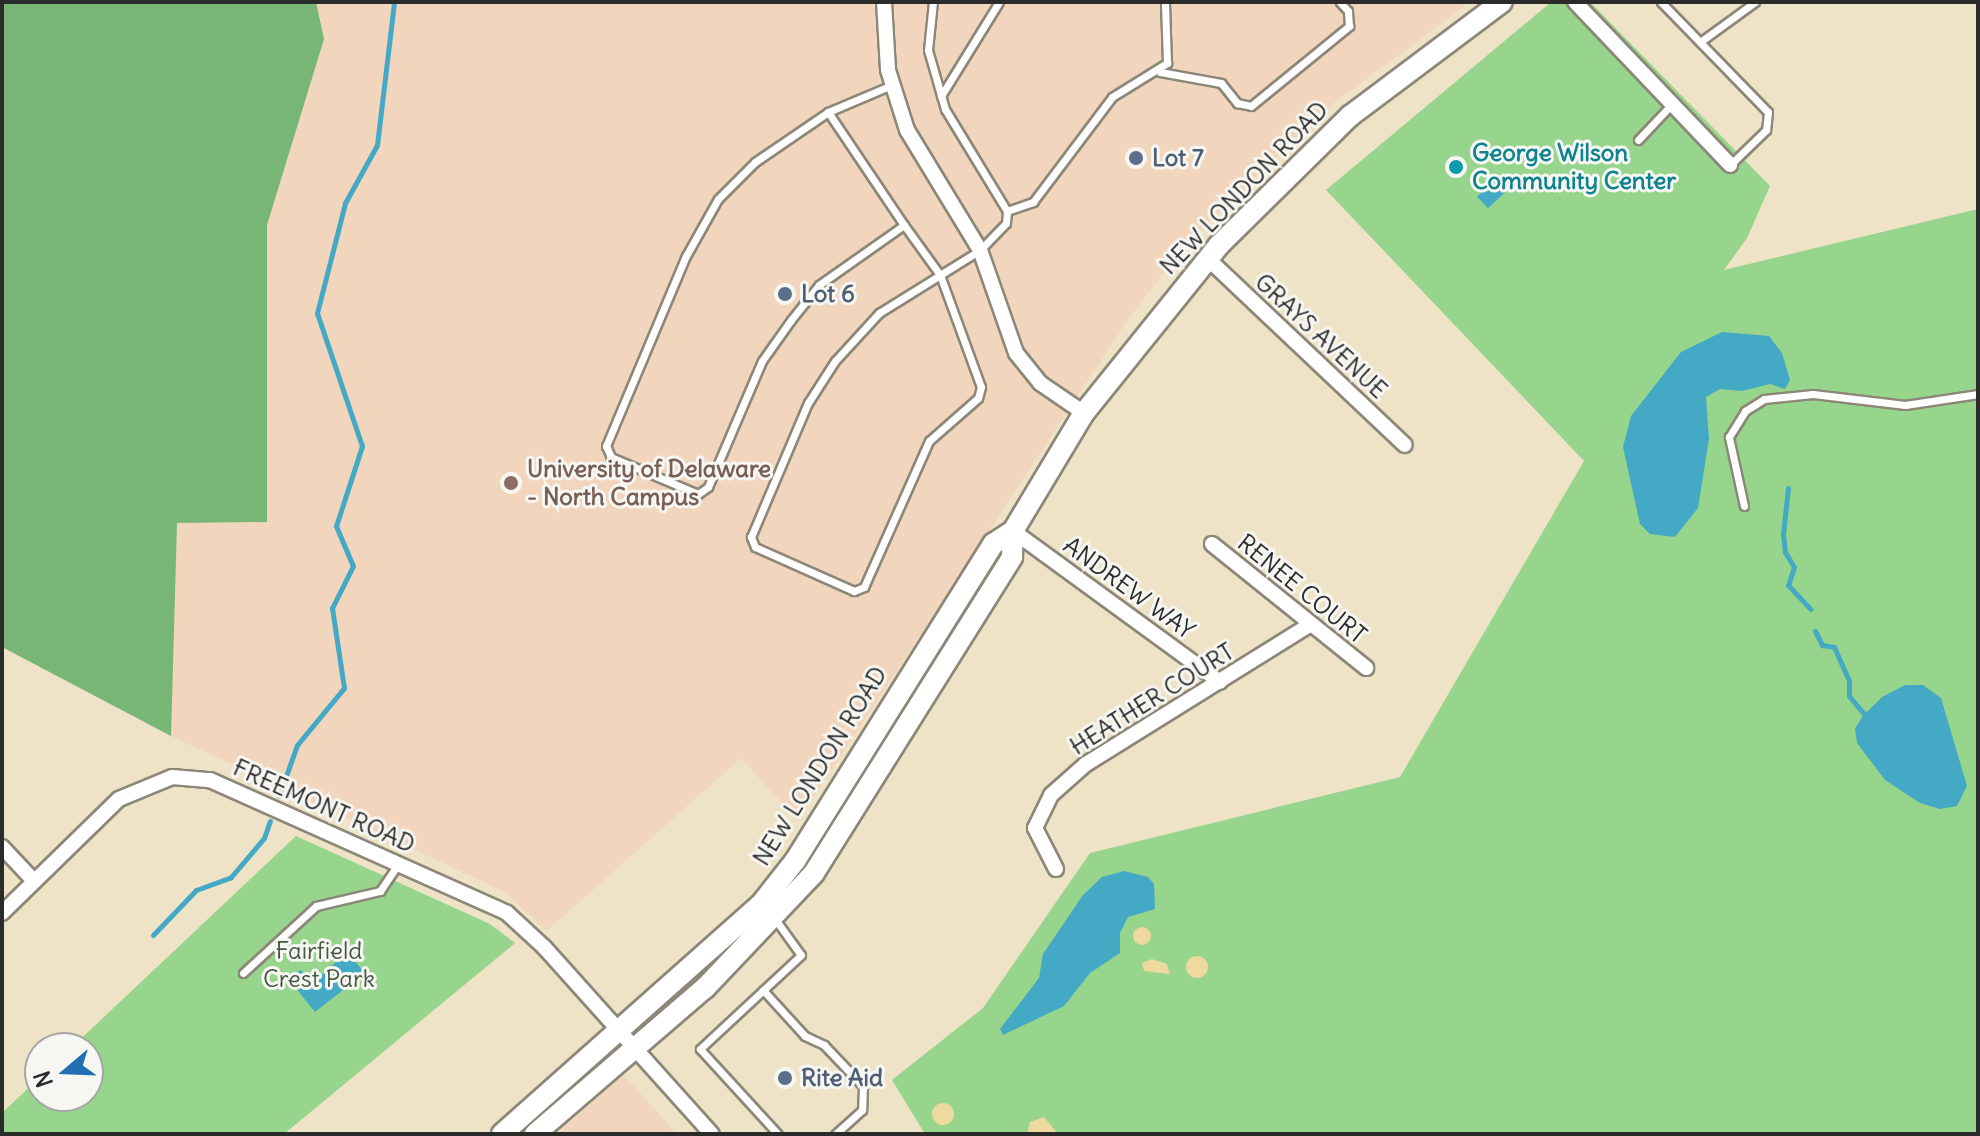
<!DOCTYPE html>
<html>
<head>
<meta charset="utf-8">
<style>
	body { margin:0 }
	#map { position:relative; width:1980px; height:1136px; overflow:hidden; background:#eee3c6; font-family:Delius,sans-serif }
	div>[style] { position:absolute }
	.built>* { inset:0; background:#f2d5bd }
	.green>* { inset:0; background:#96d58b }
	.forest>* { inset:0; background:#78b677 }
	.sand>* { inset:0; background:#eeda9e }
	.round { border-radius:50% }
	.water>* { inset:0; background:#44a9c4; transform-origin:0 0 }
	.stream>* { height:5px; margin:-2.5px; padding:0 2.5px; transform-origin:2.5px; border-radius:2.5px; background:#44a9c4 }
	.roads { filter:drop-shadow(2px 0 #8c8778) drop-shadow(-2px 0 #8c8778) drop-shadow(0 2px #8c8778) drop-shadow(0 -2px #8c8778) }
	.service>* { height:7px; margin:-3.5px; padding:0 3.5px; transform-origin:3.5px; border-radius:3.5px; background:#fff }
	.minor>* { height:14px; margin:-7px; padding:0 7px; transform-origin:7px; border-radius:7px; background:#fff }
	.secondary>* { height:20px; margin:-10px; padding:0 10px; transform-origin:10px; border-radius:10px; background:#fff }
	.dots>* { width:22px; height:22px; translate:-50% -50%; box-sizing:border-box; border:4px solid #f6f6f2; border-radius:50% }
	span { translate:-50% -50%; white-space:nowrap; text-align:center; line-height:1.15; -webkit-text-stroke:6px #f6f6f2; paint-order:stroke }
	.culture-label { font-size:24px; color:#0d838f; font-weight:700 }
	.left { translate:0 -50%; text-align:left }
	.service-label { font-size:24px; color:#4e5e75; font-weight:700 }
	.street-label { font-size:24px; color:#2b2b2b }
	.education-label { font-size:24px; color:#785e54; font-weight:700 }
	.park-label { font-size:24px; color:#465643 }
	.frame { position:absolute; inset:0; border:4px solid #2b2b2b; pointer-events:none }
	.north { position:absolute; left:24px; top:1032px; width:80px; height:80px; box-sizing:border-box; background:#f6f6f2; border:2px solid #a5a5a2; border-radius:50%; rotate:251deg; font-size:22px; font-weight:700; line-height:32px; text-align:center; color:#2b2b2b }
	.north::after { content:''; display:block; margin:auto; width:28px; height:36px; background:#1f6fb2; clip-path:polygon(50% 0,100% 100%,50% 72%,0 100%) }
</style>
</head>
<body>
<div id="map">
	<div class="built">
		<div style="clip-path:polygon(2px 2px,1470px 2px,1330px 106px,1186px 244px,1129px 318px,798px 821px,741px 758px,547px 931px,505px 892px,171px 736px,2px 647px)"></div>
		<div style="clip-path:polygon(624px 1075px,677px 1134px,556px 1134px)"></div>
	</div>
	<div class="green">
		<div style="clip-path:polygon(1590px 2px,1770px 186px,1747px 238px,1724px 270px,1978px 209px,1978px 1134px,925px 1134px,892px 1080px,983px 1008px,1090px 853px,1400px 777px,1584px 461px,1326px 190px,1550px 3px)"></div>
		<div style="clip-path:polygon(296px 836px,490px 924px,515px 943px,284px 1134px,2px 1134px,2px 1113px,40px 1077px,40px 1096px,88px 1096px,88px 1048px,71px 1048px)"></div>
	</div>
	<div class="forest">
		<div style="clip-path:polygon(2px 2px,316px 2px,324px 39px,267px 225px,267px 522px,177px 523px,171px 736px,2px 647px)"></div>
	</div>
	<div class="sand">
		<div class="round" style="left:1133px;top:927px;width:18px;height:18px"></div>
		<div class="round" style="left:1186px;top:956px;width:22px;height:22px"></div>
		<div style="clip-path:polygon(1152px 959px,1167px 964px,1170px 974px,1144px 971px,1142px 963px)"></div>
		<div class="round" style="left:932px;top:1103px;width:22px;height:22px"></div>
		<div style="clip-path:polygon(1044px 1117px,1058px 1134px,1027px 1134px,1030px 1122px)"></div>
	</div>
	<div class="water">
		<div style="left:1499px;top:176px;width:16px;height:30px;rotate:47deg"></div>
		<div style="clip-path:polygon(1722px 332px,1769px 336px,1782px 353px,1790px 380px,1785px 389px,1770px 384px,1742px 391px,1720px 389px,1706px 397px,1709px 439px,1698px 508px,1675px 537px,1650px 534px,1640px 524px,1623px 447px,1631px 416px,1681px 352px)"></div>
		<div style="clip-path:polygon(1905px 685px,1923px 685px,1941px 698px,1967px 786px,1957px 806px,1940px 809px,1920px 803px,1885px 780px,1857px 743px,1855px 729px,1862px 717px,1882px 697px)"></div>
		<div style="clip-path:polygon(1124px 871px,1148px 877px,1154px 884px,1155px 909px,1128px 917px,1120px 933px,1120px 953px,1090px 973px,1064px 1006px,1003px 1035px,1000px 1029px,1039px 978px,1043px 954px,1083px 895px,1102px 877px)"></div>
		<div style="clip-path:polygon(347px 952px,365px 973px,315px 1012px,290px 981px,300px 970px,315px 981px)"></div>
	</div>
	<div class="stream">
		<div style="left:1788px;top:488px;width:46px;rotate:96.2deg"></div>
		<div style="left:1783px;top:534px;width:18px;rotate:84deg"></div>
		<div style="left:1785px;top:552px;width:17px;rotate:59deg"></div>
		<div style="left:1794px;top:567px;width:19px;rotate:108deg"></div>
		<div style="left:1788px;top:585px;width:33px;rotate:47deg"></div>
		<div style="left:1815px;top:631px;width:16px;rotate:63deg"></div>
		<div style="left:1822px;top:645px;width:12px;rotate:9deg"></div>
		<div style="left:1834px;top:647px;width:37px;rotate:66deg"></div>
		<div style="left:1849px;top:681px;width:15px;rotate:90deg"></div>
		<div style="left:1849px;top:696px;width:23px;rotate:50deg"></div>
		<div style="left:279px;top:796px;width:54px;rotate:-70.6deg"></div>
		<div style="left:297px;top:745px;width:74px;rotate:-50.5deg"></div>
		<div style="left:344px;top:688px;width:81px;rotate:-98.5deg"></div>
		<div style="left:332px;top:608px;width:47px;rotate:-63.4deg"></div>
		<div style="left:353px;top:566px;width:43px;rotate:-113deg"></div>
		<div style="left:336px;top:526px;width:84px;rotate:-72deg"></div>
		<div style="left:362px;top:446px;width:140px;rotate:-108.7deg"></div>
		<div style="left:317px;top:313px;width:114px;rotate:-75.7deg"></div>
		<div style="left:345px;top:203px;width:66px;rotate:-61.1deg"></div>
		<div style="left:377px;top:145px;width:144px;rotate:-83.2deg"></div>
		<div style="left:153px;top:935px;width:62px;rotate:-46.3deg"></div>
		<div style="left:196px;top:890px;width:37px;rotate:-20deg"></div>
		<div style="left:231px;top:877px;width:51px;rotate:-49.8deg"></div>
		<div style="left:264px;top:838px;width:18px;rotate:-71deg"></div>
	</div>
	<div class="roads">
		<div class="service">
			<div style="left:1661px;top:2px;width:153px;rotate:45.8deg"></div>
			<div style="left:1768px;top:112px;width:18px;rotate:96deg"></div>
			<div style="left:1766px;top:130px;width:50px;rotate:135.8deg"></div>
			<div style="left:1700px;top:42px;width:68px;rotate:-36deg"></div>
			<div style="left:1160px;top:72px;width:62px;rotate:10.2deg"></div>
			<div style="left:1221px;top:83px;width:26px;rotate:51deg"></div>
			<div style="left:1237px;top:103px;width:14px;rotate:12deg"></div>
			<div style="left:1251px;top:106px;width:127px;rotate:-39.2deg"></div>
			<div style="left:1349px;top:26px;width:15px;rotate:-94deg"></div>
			<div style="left:1348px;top:11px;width:12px;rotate:-132deg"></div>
			<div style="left:941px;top:96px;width:110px;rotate:-58.3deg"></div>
			<div style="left:828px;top:112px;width:136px;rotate:56.1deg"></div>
			<div style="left:904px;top:225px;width:104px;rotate:144.8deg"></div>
			<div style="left:819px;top:285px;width:45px;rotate:128.7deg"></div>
			<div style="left:791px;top:320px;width:50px;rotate:125.3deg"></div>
			<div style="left:762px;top:361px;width:137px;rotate:113.2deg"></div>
			<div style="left:708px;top:487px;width:12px;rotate:145deg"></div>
			<div style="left:698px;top:494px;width:95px;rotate:-157deg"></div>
			<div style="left:611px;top:457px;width:12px;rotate:-114deg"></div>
			<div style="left:606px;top:446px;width:206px;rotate:-67.2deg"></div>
			<div style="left:686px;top:256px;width:65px;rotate:-60.7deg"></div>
			<div style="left:718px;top:199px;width:52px;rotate:-45deg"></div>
			<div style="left:755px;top:162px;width:88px;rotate:-34.4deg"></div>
			<div style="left:828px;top:112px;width:69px;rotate:-22.9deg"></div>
			<div style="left:1638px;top:140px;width:48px;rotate:-46.7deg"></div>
			<div style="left:1007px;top:211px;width:28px;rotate:-19deg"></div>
			<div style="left:1033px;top:202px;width:131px;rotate:-53deg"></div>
			<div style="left:1112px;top:97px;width:65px;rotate:-31.7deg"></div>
			<div style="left:1167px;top:63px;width:61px;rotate:-91.9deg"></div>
			<div style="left:904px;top:225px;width:62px;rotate:54.2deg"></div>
			<div style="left:940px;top:275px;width:47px;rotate:-32deg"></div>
			<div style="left:980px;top:250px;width:37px;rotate:-46deg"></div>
			<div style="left:1006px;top:223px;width:12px;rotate:-85deg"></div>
			<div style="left:1007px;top:211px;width:119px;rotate:-121.3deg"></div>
			<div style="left:945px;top:109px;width:61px;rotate:-106.1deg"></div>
			<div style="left:928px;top:50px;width:48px;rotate:-84.1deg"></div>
			<div style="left:940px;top:275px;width:119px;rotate:69.9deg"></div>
			<div style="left:981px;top:387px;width:11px;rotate:105deg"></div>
			<div style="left:978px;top:398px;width:65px;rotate:138.7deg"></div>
			<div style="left:929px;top:441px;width:160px;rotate:114deg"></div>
			<div style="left:864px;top:587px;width:11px;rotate:158deg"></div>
			<div style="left:854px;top:591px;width:108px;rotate:-156deg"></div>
			<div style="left:755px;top:547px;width:11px;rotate:-112deg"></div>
			<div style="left:751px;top:537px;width:146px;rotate:-67deg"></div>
			<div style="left:808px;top:403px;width:50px;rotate:-57.3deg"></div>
			<div style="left:835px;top:361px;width:65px;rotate:-47.5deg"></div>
			<div style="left:879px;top:313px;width:72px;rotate:-31.9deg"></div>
			<div style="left:1744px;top:506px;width:71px;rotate:-102.3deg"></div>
			<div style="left:1729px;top:437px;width:31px;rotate:-58deg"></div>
			<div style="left:1745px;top:411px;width:22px;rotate:-32deg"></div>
			<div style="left:1764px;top:399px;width:49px;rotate:-5.8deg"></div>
			<div style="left:1813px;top:394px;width:93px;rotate:6.8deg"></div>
			<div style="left:1905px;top:405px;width:74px;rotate:-8.6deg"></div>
			<div style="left:775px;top:919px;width:44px;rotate:54.2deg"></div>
			<div style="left:801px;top:955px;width:138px;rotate:137.1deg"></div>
			<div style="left:700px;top:1049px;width:115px;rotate:47.5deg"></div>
			<div style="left:243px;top:973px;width:99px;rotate:-42.5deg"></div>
			<div style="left:316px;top:906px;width:66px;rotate:-13.2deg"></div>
			<div style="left:380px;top:891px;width:32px;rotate:-56deg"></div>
			<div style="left:763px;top:990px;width:62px;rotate:47.6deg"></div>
			<div style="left:805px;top:1036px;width:21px;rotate:25deg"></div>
			<div style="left:824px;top:1045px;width:57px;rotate:46.4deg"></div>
			<div style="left:863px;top:1086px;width:24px;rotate:92deg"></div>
			<div style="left:862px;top:1110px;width:36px;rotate:138deg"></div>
		</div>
		<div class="minor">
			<div style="left:884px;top:2px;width:68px;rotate:86.6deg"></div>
			<div style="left:888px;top:70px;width:63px;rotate:72.4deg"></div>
			<div style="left:907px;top:130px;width:140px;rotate:58.7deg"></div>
			<div style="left:980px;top:250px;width:109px;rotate:70.7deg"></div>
			<div style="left:1016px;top:353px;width:38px;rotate:51deg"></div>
			<div style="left:1040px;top:383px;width:53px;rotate:34.3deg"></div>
			<div style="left:1575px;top:2px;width:225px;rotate:46.4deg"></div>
			<div style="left:1207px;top:258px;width:272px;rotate:43.4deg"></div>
			<div style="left:1013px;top:531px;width:256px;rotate:36.1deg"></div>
			<div style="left:1212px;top:544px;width:198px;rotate:38.8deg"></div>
			<div style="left:2px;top:847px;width:47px;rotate:46.7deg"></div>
			<div style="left:1056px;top:869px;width:46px;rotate:-117.1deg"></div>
			<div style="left:1035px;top:828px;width:37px;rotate:-64deg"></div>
			<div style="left:1051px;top:795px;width:47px;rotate:-41.5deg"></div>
			<div style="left:1086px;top:764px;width:263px;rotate:-31.9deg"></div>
			<div style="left:2px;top:913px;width:163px;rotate:-44.3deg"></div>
			<div style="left:119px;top:799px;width:57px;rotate:-22.5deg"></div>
			<div style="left:172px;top:777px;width:38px;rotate:5deg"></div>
			<div style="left:210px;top:780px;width:325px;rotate:24.1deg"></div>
			<div style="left:507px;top:913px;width:50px;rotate:42.6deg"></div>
			<div style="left:544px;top:947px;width:251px;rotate:48.1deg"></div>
		</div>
		<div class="secondary">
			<div style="left:502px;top:1134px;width:346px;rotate:-41.6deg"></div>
			<div style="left:761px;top:904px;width:55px;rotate:-51.7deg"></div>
			<div style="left:795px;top:861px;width:374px;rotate:-58deg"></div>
			<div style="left:993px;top:544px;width:24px;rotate:-33deg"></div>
			<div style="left:1013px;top:531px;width:138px;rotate:-59deg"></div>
			<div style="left:1084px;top:413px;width:216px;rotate:-51.2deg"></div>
			<div style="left:1219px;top:245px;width:184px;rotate:-44.6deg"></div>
			<div style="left:1350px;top:116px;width:190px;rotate:-36.9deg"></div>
			<div style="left:535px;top:1134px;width:224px;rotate:-40.7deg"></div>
			<div style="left:705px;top:988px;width:158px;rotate:-46.5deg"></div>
			<div style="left:814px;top:873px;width:373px;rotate:-57.9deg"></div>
			<div style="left:1012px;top:557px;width:26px;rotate:-88deg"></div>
		</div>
	</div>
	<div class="dots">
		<div style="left:1136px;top:158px;background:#5c6f8a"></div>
		<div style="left:1456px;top:167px;background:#0f9aa8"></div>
		<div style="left:785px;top:294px;background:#5c6f8a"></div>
		<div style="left:511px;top:483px;background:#8d6e63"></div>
		<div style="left:785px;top:1078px;background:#5c6f8a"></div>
	</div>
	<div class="culture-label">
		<span class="left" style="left:1472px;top:167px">George Wilson<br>Community Center</span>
	</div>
	<div class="service-label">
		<span class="left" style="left:1152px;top:158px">Lot 7</span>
		<span class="left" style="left:801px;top:294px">Lot 6</span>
		<span class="left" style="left:801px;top:1078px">Rite Aid</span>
	</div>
	<div class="street-label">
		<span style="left:1244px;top:188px;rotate:-46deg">NEW LONDON ROAD</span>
		<span style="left:1321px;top:336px;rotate:43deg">GRAYS AVENUE</span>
		<span style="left:1129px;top:588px;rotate:36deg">ANDREW WAY</span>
		<span style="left:1302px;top:589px;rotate:39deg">RENEE COURT</span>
		<span style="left:1152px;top:699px;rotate:-32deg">HEATHER COURT</span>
		<span style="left:820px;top:766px;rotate:-58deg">NEW LONDON ROAD</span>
		<span style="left:324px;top:806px;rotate:24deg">FREEMONT ROAD</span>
	</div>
	<div class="education-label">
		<span class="left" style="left:527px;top:483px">University of Delaware<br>- North Campus</span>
	</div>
	<div class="park-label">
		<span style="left:319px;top:965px">Fairfield<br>Crest Park</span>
	</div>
	<div class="frame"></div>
	<div class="north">N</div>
</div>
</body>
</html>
